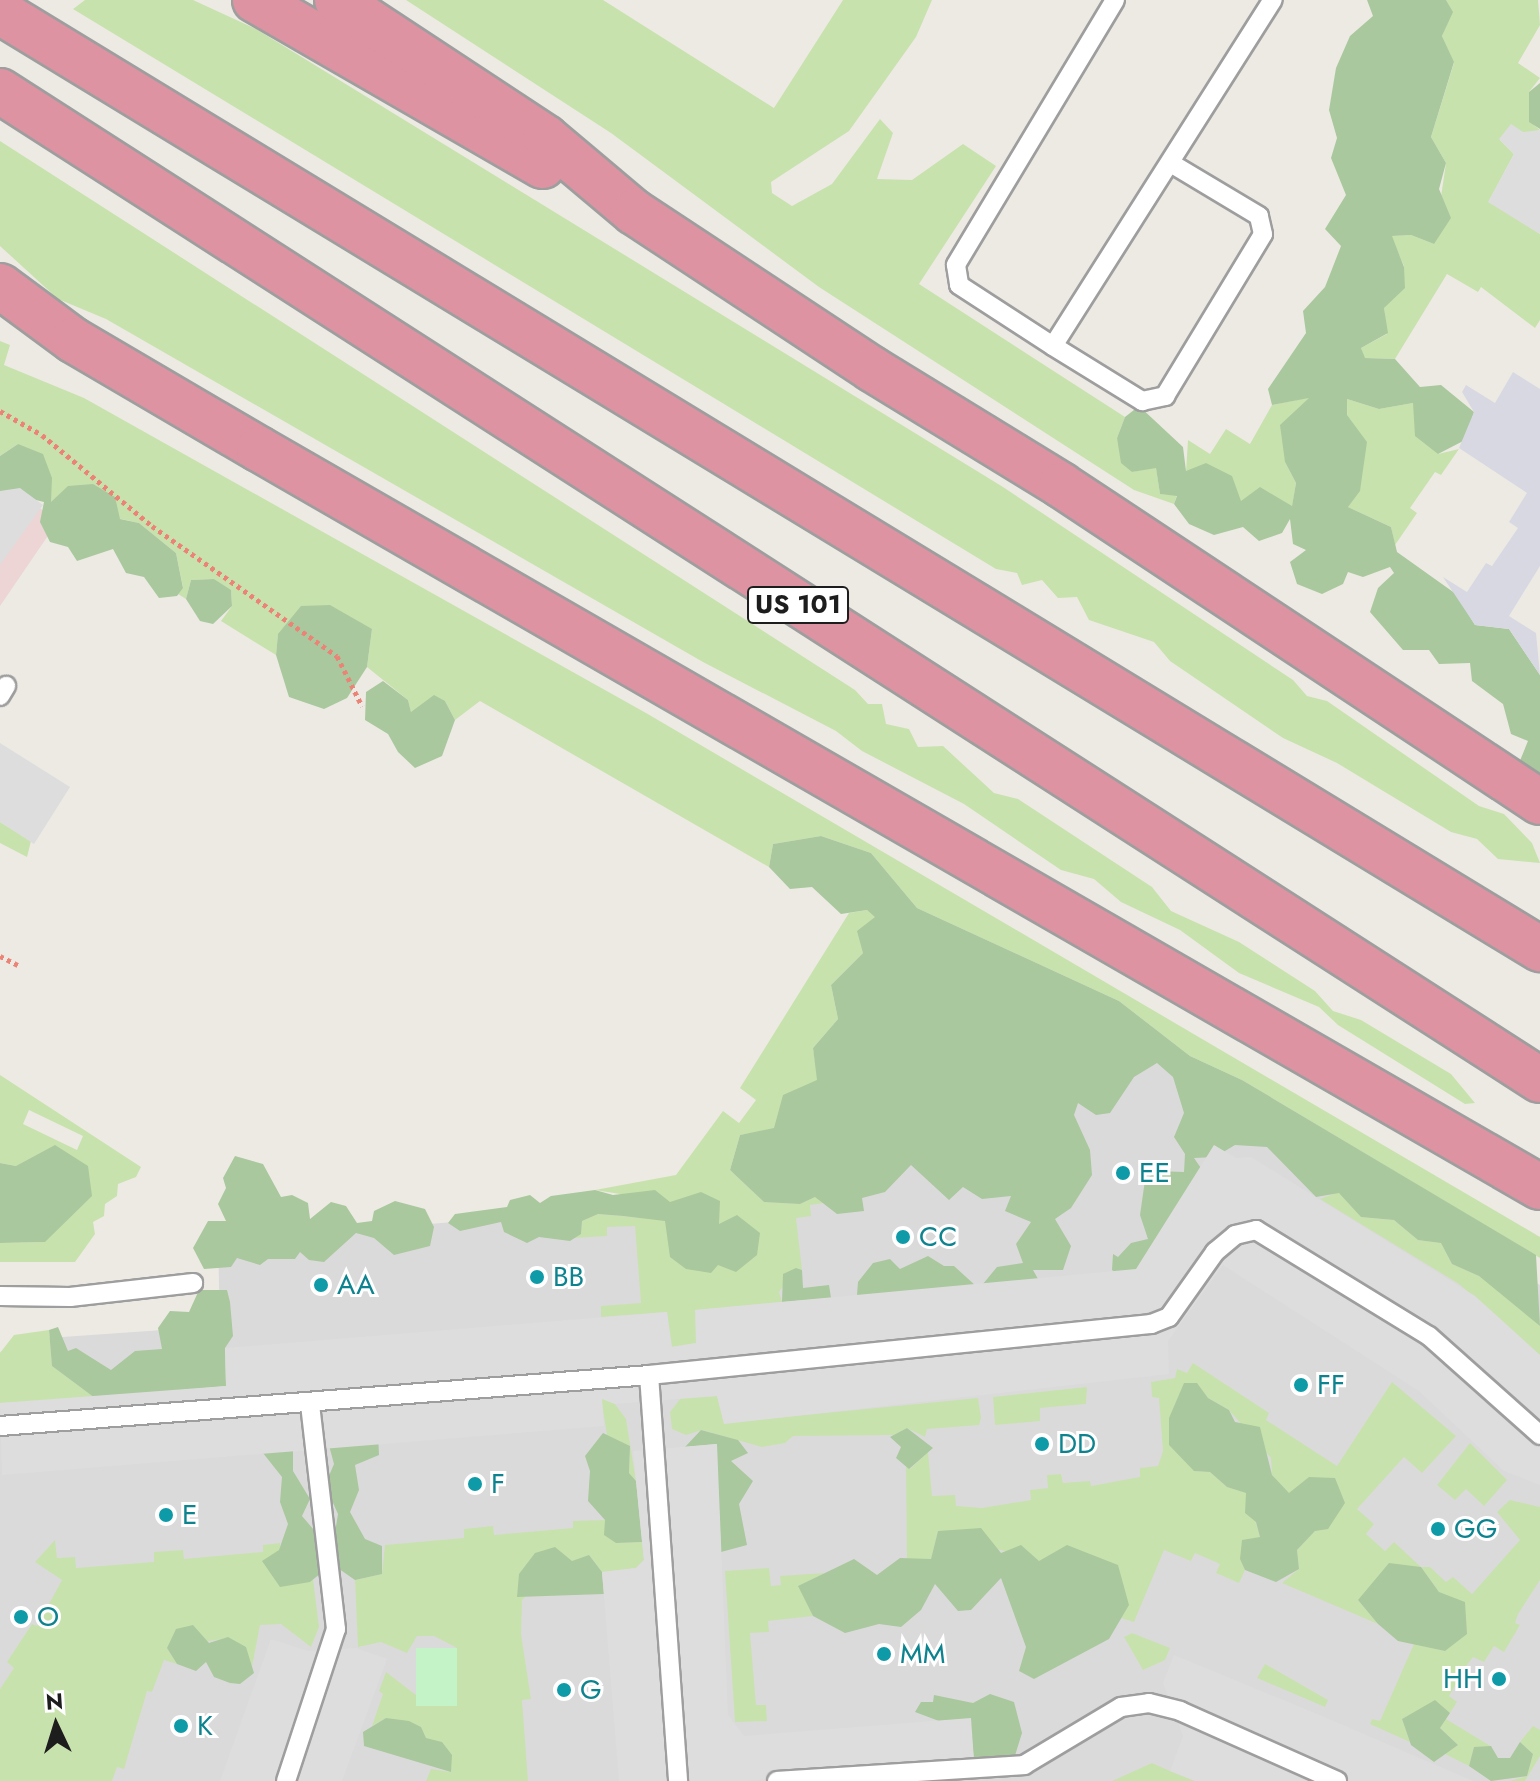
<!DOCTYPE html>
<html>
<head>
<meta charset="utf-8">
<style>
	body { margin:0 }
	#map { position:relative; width:1540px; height:1781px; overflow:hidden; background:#edeae4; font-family:Jost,sans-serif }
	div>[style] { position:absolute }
	.residential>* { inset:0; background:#dbdada }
	.commercial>* { inset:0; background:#ecd5d4 }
	.grass>* { inset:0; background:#c8e2ae }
	.forest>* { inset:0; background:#a9c89d }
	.park>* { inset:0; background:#c5f3c8; transform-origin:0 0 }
	.parking>* { inset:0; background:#ddd }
	.plaza>* { inset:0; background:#d8d8e2 }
	.path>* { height:5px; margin-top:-2.5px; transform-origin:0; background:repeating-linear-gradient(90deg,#eb8377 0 4px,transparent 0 8px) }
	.roads { filter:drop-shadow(2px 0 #9e9e9e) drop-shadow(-2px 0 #9e9e9e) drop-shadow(0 2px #9e9e9e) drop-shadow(0 -2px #9e9e9e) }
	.lane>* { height:18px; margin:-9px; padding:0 9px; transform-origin:9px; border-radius:9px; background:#fff }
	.highway>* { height:44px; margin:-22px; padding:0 22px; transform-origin:22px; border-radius:22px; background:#dd93a1 }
	.dots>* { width:22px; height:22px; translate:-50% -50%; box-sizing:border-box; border:4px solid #fff; border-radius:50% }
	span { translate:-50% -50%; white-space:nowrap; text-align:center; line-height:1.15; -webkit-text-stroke:6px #fff; paint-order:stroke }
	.shield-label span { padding:2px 6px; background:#fff; border:2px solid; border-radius:6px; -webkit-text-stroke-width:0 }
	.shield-label { font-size:26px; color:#1d1d1d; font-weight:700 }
	.culture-label { font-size:28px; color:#0d838f }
	.left { translate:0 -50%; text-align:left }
	.right { translate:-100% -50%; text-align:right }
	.north { position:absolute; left:16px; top:1685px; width:80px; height:80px; -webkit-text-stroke:6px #fff; paint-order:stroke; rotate:356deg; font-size:22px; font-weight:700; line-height:32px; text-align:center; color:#1d1d1d }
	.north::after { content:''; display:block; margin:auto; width:28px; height:36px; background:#1d1d1d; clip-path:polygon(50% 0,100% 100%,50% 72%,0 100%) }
</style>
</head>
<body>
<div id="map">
	<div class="residential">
		<div style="clip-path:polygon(1148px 1047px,1540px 1285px,1540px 1781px,0 1781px,0 1352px,34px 1339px,220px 1326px,218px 1241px,616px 1209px)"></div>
	</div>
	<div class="commercial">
		<div style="clip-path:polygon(0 480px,58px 521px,0 606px)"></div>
	</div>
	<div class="grass">
		<div style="clip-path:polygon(85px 0,193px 0,256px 29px,1003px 487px,1293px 680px,1307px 696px,1327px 701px,1479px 806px,1504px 814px,1532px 843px,1540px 863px,1498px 859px,1477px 839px,1451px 832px,1337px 763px,1283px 738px,1170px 661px,1154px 642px,1089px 620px,1077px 597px,1058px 598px,1042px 580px,1022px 585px,1017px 573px,996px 569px,73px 9px)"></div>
		<div style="clip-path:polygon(406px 0,603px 0,774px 108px,843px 0,932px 0,916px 37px,849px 131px,771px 182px,772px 193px,792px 206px,832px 184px,880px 119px,893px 133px,877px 179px,912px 180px,963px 144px,996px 166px,919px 284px,1125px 417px,1117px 438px,1132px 472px,1156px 467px,1160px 494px,1177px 495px,1174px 504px,1134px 490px,819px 287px,611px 133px)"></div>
		<div style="clip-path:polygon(1446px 0,1538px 0,1540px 25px,1518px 63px,1540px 78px,1529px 92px,1529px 121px,1540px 130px,1500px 140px,1514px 154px,1489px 201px,1540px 234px,1540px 320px,1535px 328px,1481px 287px,1478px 292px,1447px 274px,1395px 359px,1364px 358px,1361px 348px,1387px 334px,1384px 308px,1404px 266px,1391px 236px,1411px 235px,1434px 244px,1446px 163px,1431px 137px,1454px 63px,1442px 36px,1452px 12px)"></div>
		<div style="clip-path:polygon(0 141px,855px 690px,868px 704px,882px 704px,886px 724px,909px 729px,918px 747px,943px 746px,994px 793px,1018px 799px,1152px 887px,1171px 911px,1239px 942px,1315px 991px,1333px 1011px,1361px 1020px,1451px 1074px,1475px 1103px,1465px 1104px,1338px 1025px,1319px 1007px,1239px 973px,1180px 930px,1121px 902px,1094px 879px,1061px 870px,964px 804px,862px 751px,836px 731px,703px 662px,106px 319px,58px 299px,0 246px)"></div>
		<div style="clip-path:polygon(0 341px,10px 345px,4px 365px,84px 398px,646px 713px,1540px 1237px,1540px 1258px,1242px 1080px,1190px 1056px,1119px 1001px,917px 908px,871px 853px,821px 836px,773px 844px,769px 867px,480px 701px,455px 720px,445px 701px,411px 712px,408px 700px,367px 667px,372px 629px,278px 634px,276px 655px,221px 621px,232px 606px,231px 591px,214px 579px,191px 580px,186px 599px,178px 594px,183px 587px,176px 553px,139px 523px,50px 503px,18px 444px,0 456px)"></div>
		<div style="clip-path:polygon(1311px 397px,1285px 462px,1296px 483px,1292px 507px,1241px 502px,1186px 472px,1188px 440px,1210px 454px,1226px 429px,1250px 444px,1272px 405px)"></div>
		<div style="clip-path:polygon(1347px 399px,1379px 409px,1413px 403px,1438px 454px,1459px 449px,1441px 475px,1435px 472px,1410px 508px,1417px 513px,1395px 545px,1391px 527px,1348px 507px)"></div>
		<div style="clip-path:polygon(0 822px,31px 841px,27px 857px,0 843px)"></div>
		<div style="clip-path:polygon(867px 910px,876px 916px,863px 953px,831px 985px,838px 1019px,813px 1048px,818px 1080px,775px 1129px,740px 1135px,730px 1170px,764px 1202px,800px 1204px,815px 1197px,824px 1203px,810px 1205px,811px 1216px,796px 1218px,802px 1270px,796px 1268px,779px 1292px,782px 1302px,696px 1310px,697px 1343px,671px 1347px,667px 1312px,601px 1317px,601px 1306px,641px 1303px,635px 1226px,607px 1227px,607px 1236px,574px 1238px,581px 1233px,582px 1221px,598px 1214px,719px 1225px,670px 1202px,595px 1190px,676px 1175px,723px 1111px,739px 1123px,756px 1100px,740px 1088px,849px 913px)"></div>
		<div style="clip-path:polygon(evenodd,0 1075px,141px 1167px,136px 1177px,118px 1184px,117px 1196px,105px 1204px,104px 1216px,93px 1222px,95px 1234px,75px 1262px,0 1262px,0 1243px,45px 1242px,16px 1166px,0 1163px,0 1075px,29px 1110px,83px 1136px,77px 1150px,23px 1124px,29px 1110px)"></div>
		<div style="clip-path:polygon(1339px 1192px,1361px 1217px,1394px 1220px,1418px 1240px,1441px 1243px,1452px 1264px,1479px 1276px,1534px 1317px,1540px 1326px,1540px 1356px,1459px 1284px,1320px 1199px)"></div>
		<div style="clip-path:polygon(49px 1330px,52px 1366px,95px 1398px,0 1403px,0 1353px,14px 1335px)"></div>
		<div style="clip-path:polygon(1193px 1363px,1269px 1413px,1266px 1420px,1337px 1466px,1392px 1382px,1456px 1436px,1422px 1473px,1404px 1457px,1357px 1509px,1374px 1524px,1366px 1534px,1385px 1551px,1394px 1542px,1421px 1567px,1430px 1567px,1446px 1582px,1453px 1577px,1472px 1594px,1520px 1540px,1497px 1512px,1510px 1500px,1540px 1507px,1540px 1580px,1518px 1614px,1515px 1623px,1520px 1625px,1504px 1652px,1494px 1646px,1484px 1662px,1473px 1657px,1467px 1665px,1449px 1696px,1457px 1702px,1450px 1713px,1435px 1701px,1402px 1719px,1410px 1742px,1370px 1724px,1372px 1719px,1380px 1721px,1414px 1644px,1445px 1651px,1439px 1592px,1421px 1567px,1358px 1600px,1378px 1624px,1282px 1583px,1299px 1569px,1297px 1550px,1315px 1531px,1272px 1475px,1271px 1458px,1229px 1410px,1208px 1398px,1196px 1383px,1194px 1471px,1210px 1472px,1227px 1487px,1247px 1493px,1260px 1537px,1240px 1559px,1245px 1570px,1239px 1583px,1216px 1573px,1220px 1564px,1195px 1553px,1191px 1561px,1164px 1550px,1134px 1622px,1121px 1618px,1129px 1604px,1039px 1561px,938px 1532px,931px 1559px,907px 1559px,906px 1466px,910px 1469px,928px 1452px,932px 1496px,955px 1495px,956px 1506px,982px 1508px,1031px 1500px,1030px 1490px,1048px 1488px,1047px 1475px,1061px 1474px,1063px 1483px,1090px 1481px,1091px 1486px,1140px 1477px,1140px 1468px,1158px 1466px,1163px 1451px,1159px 1398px,1152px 1397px,1151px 1382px,1175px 1378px,1177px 1369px,1187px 1373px)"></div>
		<div style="clip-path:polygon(1087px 1387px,1086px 1404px,1040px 1408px,1040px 1421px,995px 1425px,993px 1397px)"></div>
		<div style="clip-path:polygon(717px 1396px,724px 1423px,978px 1398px,981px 1418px,979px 1425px,927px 1429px,925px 1437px,907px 1428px,894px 1435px,793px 1436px,785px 1443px,762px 1447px,702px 1430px,686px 1435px,672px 1429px,670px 1412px,681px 1398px)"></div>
		<div style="clip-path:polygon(601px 1398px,615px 1404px,626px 1419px,636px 1481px,629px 1473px,630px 1446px,607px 1435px)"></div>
		<div style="clip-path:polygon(1470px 1443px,1507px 1480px,1484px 1506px,1466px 1489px,1455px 1500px,1437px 1485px)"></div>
		<div style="clip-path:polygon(605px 1520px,616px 1543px,642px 1542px,644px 1560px,636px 1568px,602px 1572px,589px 1555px,517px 1597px,531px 1592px,522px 1600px,521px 1634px,531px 1699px,522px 1700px,528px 1781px,426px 1781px,431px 1769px,450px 1772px,426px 1738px,386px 1718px,372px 1726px,383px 1694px,379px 1691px,386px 1672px,416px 1695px,416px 1706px,457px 1648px,434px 1636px,417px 1636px,407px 1653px,381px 1642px,358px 1647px,355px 1580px,382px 1574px,385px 1545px,464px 1538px,464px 1529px,493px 1526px,494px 1535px,573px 1528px,573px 1521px)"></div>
		<div style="clip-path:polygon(55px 1540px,57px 1558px,75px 1557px,76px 1568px,154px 1562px,154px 1552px,183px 1550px,184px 1559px,263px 1552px,263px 1545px,280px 1543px,280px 1550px,310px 1582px,313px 1579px,319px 1627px,311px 1647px,281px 1624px,260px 1625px,252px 1667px,246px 1648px,228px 1638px,167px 1648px,177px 1664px,164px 1660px,152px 1692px,147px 1691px,124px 1769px,117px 1767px,112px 1781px,0 1781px,0 1689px,14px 1668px,7px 1662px,32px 1624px,37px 1626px,62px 1580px,35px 1562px)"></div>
		<div style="clip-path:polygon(769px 1568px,771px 1586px,781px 1585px,780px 1576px,825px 1573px,799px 1586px,813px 1616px,768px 1621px,769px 1632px,750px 1633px,756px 1705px,766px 1705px,767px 1721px,735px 1722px,725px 1571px)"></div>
		<div style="clip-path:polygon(1132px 1633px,1170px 1648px,1165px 1660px,1143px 1670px,1124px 1637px)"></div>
		<div style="clip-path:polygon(1265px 1664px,1328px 1700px,1325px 1707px,1257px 1678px)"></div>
		<div style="clip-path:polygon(1446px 1719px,1492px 1747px,1474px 1747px,1469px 1766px,1445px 1754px,1458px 1745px,1440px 1728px)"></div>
		<div style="clip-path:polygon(1533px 1726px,1540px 1730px,1540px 1756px,1525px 1781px,1510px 1781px,1527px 1776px,1533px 1754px,1520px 1742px)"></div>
		<div style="clip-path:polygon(1152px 1763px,1170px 1771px,1195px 1781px,1112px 1781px)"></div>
	</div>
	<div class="forest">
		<div style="clip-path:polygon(1367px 0,1446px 0,1453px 12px,1442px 36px,1454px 62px,1431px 137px,1446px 163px,1439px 189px,1451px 218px,1434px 244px,1411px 235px,1392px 236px,1404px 267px,1405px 288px,1384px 308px,1388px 333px,1361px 348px,1365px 358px,1395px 359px,1420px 387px,1441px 385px,1474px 412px,1467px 439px,1438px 454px,1415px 436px,1413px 403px,1379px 409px,1347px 399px,1347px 415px,1367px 442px,1360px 491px,1348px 507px,1391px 527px,1397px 552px,1456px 594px,1475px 625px,1509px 629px,1540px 675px,1540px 797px,1517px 768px,1528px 741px,1511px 734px,1503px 704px,1472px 681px,1470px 663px,1439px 664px,1429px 650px,1403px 650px,1370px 612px,1378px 588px,1394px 573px,1390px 567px,1363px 577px,1348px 572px,1343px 584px,1322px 594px,1297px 584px,1290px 562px,1306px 550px,1293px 544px,1290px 519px,1282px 533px,1259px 541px,1243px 527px,1214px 535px,1189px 524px,1174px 504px,1177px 496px,1160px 494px,1156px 468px,1132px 472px,1121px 463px,1117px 438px,1125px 417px,1139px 406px,1183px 447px,1186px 471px,1206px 463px,1232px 476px,1241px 501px,1260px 487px,1292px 506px,1296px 483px,1285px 462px,1280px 425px,1309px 398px,1272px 405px,1268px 389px,1306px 333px,1303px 311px,1325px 287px,1341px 246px,1325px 229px,1346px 195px,1331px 158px,1337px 138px,1329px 110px,1336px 68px,1350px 36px,1373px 16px)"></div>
		<div style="clip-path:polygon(1540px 83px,1540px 129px,1529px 122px,1529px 92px)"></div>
		<div style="clip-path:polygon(18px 444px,43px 454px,52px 478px,51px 502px,68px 486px,93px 484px,115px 497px,120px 519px,139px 523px,176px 553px,183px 588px,177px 596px,159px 598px,144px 577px,126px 573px,113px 549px,77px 561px,68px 547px,50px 542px,40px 522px,44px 502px,0 491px,0 456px)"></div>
		<div style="clip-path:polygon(214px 579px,231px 590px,232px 606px,213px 624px,200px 621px,186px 599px,191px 580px)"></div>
		<div style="clip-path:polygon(330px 605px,372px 629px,367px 667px,347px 698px,324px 709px,289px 697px,276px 655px,278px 634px,301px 606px)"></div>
		<div style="clip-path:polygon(383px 681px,408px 700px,411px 712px,434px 695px,445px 701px,455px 720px,442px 756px,415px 768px,398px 752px,388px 734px,365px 720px,366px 692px)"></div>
		<div style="clip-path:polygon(821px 836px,871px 853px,917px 908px,1119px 1001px,1190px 1056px,1242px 1080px,1536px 1255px,1540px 1326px,1479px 1276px,1452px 1264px,1441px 1243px,1418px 1240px,1394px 1220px,1361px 1217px,1339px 1193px,1316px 1197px,1267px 1147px,1235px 1145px,1215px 1157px,1194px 1158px,1214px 1187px,1173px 1288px,1119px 1275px,1112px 1270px,1113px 1254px,1118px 1257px,1131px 1243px,1148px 1239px,1140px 1215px,1145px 1180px,1157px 1171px,1184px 1172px,1185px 1154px,1174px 1137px,1184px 1113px,1173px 1077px,1157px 1063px,1134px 1077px,1110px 1113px,1096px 1115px,1078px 1103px,1074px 1115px,1090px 1150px,1092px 1175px,1071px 1208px,1055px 1219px,1071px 1246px,1063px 1270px,1033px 1270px,1051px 1302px,978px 1290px,997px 1267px,1023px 1263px,1016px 1244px,1031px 1222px,1005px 1211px,1011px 1196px,982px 1199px,963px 1187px,949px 1200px,911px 1165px,885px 1192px,862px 1198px,864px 1211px,837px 1214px,815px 1197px,800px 1204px,764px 1202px,730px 1170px,740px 1135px,774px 1128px,783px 1095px,817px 1080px,813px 1048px,838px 1019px,831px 985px,863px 953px,857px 931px,875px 917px,867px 910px,841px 914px,812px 887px,790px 889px,769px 867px,773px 844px)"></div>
		<div style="clip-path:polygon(55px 1145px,88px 1166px,92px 1196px,45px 1242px,0 1243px,0 1163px,16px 1166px)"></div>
		<div style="clip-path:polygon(235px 1156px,263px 1164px,281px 1197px,292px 1195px,308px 1203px,310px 1219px,331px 1202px,346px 1206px,357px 1223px,372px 1221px,374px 1211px,395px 1201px,425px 1209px,434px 1227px,430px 1246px,394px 1255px,374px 1238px,356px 1233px,324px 1262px,309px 1260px,300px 1252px,295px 1259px,268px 1259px,260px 1265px,237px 1258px,231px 1267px,204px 1269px,193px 1248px,208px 1221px,226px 1221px,218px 1204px,226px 1188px,223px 1178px)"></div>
		<div style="clip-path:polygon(595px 1190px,613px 1195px,655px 1190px,670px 1202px,701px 1192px,720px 1201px,719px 1224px,737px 1215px,760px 1233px,757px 1255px,736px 1272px,718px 1265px,711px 1273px,686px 1269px,670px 1257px,665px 1221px,623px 1216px,598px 1214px,582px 1221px,581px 1234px,570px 1241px,539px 1237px,527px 1243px,504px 1232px,501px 1222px,460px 1231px,448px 1223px,455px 1214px,507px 1207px,510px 1200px,530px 1195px,540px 1203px,551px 1196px)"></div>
		<div style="clip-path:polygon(928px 1256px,944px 1266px,954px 1266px,976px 1286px,913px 1291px,865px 1310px,857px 1295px,858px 1282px,873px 1263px,890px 1259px,900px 1269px)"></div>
		<div style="clip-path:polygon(796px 1268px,802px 1270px,803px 1288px,829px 1285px,831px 1298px,782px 1302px,783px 1274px)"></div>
		<div style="clip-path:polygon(199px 1290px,227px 1290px,230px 1302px,233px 1336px,225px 1348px,226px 1386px,95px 1398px,52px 1366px,49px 1330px,58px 1327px,68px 1351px,76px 1348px,111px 1370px,135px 1351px,162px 1349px,158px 1328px,170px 1311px,189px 1312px)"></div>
		<div style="clip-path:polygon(1184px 1383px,1197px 1383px,1208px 1398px,1229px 1410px,1235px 1422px,1260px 1427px,1272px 1475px,1289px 1493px,1309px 1477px,1335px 1478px,1345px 1503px,1328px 1529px,1315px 1531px,1297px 1550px,1299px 1569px,1276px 1582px,1245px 1570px,1240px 1559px,1242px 1540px,1260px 1537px,1256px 1522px,1245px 1513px,1246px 1493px,1227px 1487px,1210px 1472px,1194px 1471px,1169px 1445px,1169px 1418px)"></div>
		<div style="clip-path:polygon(324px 1427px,378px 1433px,379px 1455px,355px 1465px,359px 1490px,350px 1512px,365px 1539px,382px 1546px,382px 1574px,355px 1580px,332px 1564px,310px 1582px,280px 1587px,262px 1561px,279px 1550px,288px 1524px,280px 1502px,282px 1477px,259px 1448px,293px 1430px,293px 1471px,310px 1499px,302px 1516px,332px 1551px,338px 1514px,325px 1485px,334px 1464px)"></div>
		<div style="clip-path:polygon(907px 1428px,933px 1448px,909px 1469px,896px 1458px,901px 1447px,890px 1437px)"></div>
		<div style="clip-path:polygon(701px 1430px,738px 1440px,748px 1453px,731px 1461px,753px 1481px,739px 1504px,747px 1545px,721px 1552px,716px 1444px,685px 1447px)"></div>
		<div style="clip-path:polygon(603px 1433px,630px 1446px,629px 1473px,636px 1481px,642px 1542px,616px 1543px,604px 1535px,605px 1520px,588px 1501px,590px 1471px,585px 1456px)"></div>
		<div style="clip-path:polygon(981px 1528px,1001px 1553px,1021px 1545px,1039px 1561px,1067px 1545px,1118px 1565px,1129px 1605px,1109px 1639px,1034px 1679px,1019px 1671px,1026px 1647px,1001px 1578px,971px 1610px,958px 1611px,935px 1584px,921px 1610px,901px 1627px,879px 1624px,845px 1633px,813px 1616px,798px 1586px,854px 1559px,877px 1575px,900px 1558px,931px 1559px,938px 1531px)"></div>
		<div style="clip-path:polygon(555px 1547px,572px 1561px,589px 1555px,602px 1572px,604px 1594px,517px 1597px,519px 1574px,535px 1553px)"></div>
		<div style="clip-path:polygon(1389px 1563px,1421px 1567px,1439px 1592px,1465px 1602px,1467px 1634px,1445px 1651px,1398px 1641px,1378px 1624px,1358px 1600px)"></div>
		<div style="clip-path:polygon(193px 1625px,209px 1643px,228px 1637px,246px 1647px,254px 1673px,240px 1684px,230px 1683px,214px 1677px,206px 1662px,196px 1671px,177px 1664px,167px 1648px,176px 1629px)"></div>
		<div style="clip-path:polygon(990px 1694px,1014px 1702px,1022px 1733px,1013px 1762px,974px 1761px,970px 1719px,939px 1721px,915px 1712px,921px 1702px,933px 1702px,934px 1695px,973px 1703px)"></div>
		<div style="clip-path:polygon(1435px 1700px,1450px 1713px,1440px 1728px,1458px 1745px,1434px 1762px,1411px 1745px,1402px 1719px)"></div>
		<div style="clip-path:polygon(386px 1718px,409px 1721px,421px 1727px,426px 1738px,442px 1742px,452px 1755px,451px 1772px,364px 1746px,363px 1732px)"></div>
		<div style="clip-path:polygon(1520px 1742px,1533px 1754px,1527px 1776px,1491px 1781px,1469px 1766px,1474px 1747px,1491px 1746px,1498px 1758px,1510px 1758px)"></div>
	</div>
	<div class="park">
		<div style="left:416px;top:1648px;width:41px;height:58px"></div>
	</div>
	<div class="parking">
		<div style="clip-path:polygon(1511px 124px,1523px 132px,1540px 130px,1540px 234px,1488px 202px,1514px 154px,1499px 139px)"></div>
		<div style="clip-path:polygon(20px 488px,43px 505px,0 565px,0 491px)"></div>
		<div style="clip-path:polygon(0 743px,70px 787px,34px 844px,0 822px)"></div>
		<div style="clip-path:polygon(1214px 1145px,1236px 1158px,1251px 1157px,1475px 1296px,1540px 1355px,1540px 1485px,1504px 1471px,1419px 1391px,1223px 1265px,1168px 1341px,1169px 1374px,724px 1424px,717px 1396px,615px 1404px,602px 1399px,604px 1426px,2px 1475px,0 1403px,226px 1386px,225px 1348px,667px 1312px,672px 1347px,696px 1343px,695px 1310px,1136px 1269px)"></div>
		<div style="clip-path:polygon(717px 1444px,728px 1715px,744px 1736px,971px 1718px,974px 1761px,747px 1781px,619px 1781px,602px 1572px,636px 1568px,644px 1560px,633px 1451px)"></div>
		<div style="clip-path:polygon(271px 1639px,308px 1651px,356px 1648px,387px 1659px,342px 1781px,220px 1781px)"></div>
		<div style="clip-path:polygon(1174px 1655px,1322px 1716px,1473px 1781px,1195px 1781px,1170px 1771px,1183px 1736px,1163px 1683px)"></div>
	</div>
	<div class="plaza">
		<div style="clip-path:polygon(1513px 372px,1540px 389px,1540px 566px,1509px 616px,1536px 633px,1540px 675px,1509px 629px,1475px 625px,1443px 577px,1467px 592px,1486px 563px,1492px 566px,1518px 528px,1509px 522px,1527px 493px,1459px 448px,1474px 412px,1462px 392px,1466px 385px,1495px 403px)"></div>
	</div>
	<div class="path">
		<div style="left:0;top:411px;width:48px;rotate:29.7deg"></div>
		<div style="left:42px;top:435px;width:143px;rotate:39.6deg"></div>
		<div style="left:152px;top:526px;width:226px;rotate:35.1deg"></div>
		<div style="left:337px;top:656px;width:56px;rotate:63.4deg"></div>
		<div style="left:0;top:956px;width:20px;rotate:27deg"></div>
	</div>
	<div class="roads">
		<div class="lane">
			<div style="left:1115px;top:0;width:309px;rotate:121deg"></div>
			<div style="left:956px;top:265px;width:20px;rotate:81deg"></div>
			<div style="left:959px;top:285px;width:112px;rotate:33deg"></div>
			<div style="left:1053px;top:346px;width:410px;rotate:-57.6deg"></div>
			<div style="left:1053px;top:346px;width:105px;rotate:31.7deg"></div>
			<div style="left:1142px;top:401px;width:24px;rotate:-12deg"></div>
			<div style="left:1165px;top:396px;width:189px;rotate:-58.8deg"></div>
			<div style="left:1263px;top:234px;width:18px;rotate:-103deg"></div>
			<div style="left:1259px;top:216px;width:101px;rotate:-149.1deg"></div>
			<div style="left:0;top:696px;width:12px;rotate:-59deg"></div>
			<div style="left:0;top:1296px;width:70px;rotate:0.8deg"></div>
			<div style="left:70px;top:1297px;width:124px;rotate:-6.5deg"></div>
			<div style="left:649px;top:1375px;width:407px;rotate:85.9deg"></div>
			<div style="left:0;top:1426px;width:651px;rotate:-4.49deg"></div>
			<div style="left:649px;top:1375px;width:505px;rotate:-5.8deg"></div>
			<div style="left:1151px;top:1324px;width:19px;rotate:-21deg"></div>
			<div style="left:1169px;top:1317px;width:80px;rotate:-54.7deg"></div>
			<div style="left:1215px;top:1252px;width:26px;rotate:-40deg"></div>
			<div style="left:1235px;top:1235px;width:22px;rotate:-13deg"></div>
			<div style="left:1256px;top:1230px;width:203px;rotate:31.5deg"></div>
			<div style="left:1429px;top:1336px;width:149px;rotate:41.7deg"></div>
			<div style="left:286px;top:1781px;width:160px;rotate:-71.8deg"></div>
			<div style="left:336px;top:1629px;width:226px;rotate:-96.6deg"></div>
			<div style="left:777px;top:1781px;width:248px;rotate:-3.7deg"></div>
			<div style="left:1024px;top:1765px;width:113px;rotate:-30.9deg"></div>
			<div style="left:1121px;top:1707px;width:28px;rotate:-8deg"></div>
			<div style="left:1149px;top:1703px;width:32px;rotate:14deg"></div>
			<div style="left:1180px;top:1711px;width:172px;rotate:24deg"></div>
		</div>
		<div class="highway">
			<div style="left:255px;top:0;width:332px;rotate:30deg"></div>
			<div style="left:337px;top:0;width:250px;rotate:33.4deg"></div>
			<div style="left:546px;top:138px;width:115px;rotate:40.1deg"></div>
			<div style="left:634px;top:212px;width:285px;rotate:33.4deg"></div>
			<div style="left:872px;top:369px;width:222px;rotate:31.5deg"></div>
			<div style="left:1061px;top:485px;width:574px;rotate:33.5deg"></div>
			<div style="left:0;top:12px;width:1803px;rotate:31.32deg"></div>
			<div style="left:0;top:91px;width:1830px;rotate:32.71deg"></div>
			<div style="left:0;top:286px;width:91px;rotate:36.5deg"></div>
			<div style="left:73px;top:340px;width:216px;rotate:30.4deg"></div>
			<div style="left:259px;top:449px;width:1478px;rotate:29.95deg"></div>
		</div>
	</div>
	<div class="dots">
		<div style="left:1123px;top:1173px;background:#0f9aa8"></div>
		<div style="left:903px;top:1237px;background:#0f9aa8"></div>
		<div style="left:537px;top:1277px;background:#0f9aa8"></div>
		<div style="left:321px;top:1285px;background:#0f9aa8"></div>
		<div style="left:1301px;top:1385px;background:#0f9aa8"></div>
		<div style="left:1042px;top:1444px;background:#0f9aa8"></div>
		<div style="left:475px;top:1484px;background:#0f9aa8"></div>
		<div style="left:166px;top:1515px;background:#0f9aa8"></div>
		<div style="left:1438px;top:1529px;background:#0f9aa8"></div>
		<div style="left:21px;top:1617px;background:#0f9aa8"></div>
		<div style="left:884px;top:1654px;background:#0f9aa8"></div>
		<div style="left:1499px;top:1679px;background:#0f9aa8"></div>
		<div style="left:564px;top:1690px;background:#0f9aa8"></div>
		<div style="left:181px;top:1726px;background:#0f9aa8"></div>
	</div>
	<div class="shield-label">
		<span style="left:798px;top:605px">US 101</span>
	</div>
	<div class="culture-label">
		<span class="left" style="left:1139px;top:1173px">EE</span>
		<span class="left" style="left:919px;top:1237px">CC</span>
		<span class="left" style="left:553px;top:1277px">BB</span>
		<span class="left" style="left:337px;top:1285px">AA</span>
		<span class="left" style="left:1317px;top:1385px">FF</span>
		<span class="left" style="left:1058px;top:1444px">DD</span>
		<span class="left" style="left:491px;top:1484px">F</span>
		<span class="left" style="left:182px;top:1515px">E</span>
		<span class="left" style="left:1454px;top:1529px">GG</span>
		<span class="left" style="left:37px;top:1617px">O</span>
		<span class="left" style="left:900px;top:1654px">MM</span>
		<span class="right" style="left:1483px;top:1679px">HH</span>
		<span class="left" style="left:580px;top:1690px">G</span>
		<span class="left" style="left:197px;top:1726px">K</span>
	</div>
	<div class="north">N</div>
</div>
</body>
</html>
